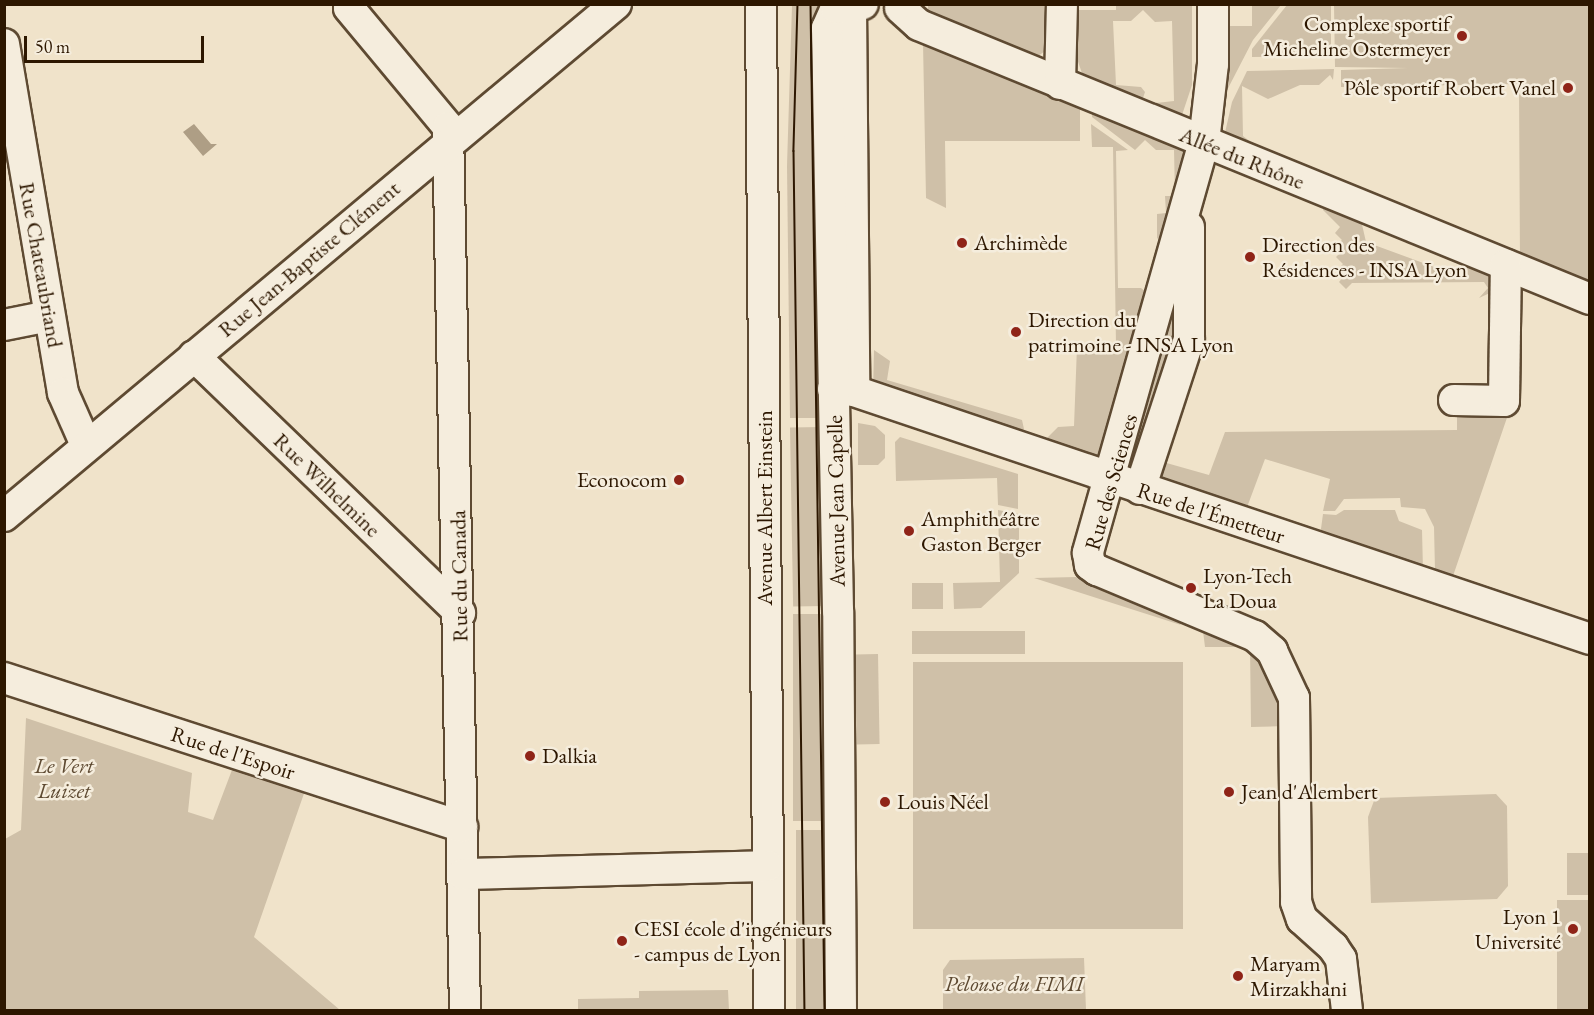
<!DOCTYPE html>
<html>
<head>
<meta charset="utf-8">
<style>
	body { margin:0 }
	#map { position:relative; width:1594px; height:1015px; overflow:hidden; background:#f0e3ca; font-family:"EB Garamond",serif }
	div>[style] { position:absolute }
	.green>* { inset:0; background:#cfc0a8; transform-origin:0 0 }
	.water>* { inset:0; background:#ae9e85 }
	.roads { filter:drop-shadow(2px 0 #5e4a32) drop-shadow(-2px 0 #5e4a32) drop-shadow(0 2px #5e4a32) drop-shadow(0 -2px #5e4a32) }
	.minor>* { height:30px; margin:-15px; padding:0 15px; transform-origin:15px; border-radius:15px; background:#f5eddd }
	.tram>* { height:1.5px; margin:-0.75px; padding:0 0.75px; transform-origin:0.75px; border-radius:0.75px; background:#2d1700 }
	.dots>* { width:16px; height:16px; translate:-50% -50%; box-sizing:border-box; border:3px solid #f5eddd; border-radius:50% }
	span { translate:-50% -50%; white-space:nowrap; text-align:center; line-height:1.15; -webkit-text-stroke:5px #f5eddd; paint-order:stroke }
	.poi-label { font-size:22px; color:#2d1700 }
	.right { translate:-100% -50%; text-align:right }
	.left { translate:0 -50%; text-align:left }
	.street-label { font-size:22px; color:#2d1700 }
	.park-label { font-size:22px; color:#5e4a32; font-style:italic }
	.frame { position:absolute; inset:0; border:6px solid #2d1700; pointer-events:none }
	.scale { position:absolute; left:24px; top:36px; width:180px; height:27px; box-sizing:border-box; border:3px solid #2d1700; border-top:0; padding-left:8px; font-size:18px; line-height:21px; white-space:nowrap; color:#2d1700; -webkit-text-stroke:4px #f5eddd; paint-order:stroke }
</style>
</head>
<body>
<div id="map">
	<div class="green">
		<div style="clip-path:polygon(792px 5px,817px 5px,822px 418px,790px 418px,787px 166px)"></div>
		<div style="clip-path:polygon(928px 5px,1055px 5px,1052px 46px,1034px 59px,928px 15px)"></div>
		<div style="clip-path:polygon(1116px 5px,1192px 5px,1192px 85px,1182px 115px,1177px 117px,1157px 109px,1156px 103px,1174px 101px,1172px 21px,1155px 22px,1143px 10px,1131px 21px,1113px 21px,1116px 85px,1141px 87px,1145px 92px,1142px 101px,1089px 82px,1083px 76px,1075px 53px,1073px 10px,1116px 10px)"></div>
		<div style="clip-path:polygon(1252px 5px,1281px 5px,1253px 40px,1223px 98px,1226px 26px,1252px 26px)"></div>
		<div style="clip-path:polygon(1287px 5px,1331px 5px,1331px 56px,1252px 57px,1252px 49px)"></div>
		<div style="clip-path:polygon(1334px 5px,1589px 5px,1589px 292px,1520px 263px,1519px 84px,1341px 87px,1341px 70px,1408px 68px,1335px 67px)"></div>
		<div style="clip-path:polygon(923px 43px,1080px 106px,1080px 141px,945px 141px,946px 208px,926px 198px)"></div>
		<div style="clip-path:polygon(1334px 69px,1333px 80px,1330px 75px,1319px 85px,1300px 85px,1268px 99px,1242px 86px,1243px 136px,1260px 149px,1224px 137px,1232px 102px,1247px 71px)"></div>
		<div style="clip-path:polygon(1092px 110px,1186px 150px,1186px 157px,1163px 240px,1161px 241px,1157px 238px,1157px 214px,1166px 213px,1165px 196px,1175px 196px,1174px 150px,1156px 150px,1145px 140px,1135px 150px,1092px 117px)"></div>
		<div style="clip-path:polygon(1091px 124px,1128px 150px,1116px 151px,1118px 288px,1141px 288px,1147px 293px,1103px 450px,1091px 461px,1048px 445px,1047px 438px,1058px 427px,1074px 426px,1077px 346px,1116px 346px,1113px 147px,1092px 147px)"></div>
		<div style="clip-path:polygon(1323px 205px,1361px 220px,1366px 242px,1467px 279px,1465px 262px,1489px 271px,1492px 292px,1479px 298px,1488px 288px,1484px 282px,1352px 283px,1346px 289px,1339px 282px,1344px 276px,1337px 270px,1343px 264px,1336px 257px,1342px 251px,1336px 245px,1342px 240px,1335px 233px,1340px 227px,1323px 210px)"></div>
		<div style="clip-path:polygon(1184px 267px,1177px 340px,1136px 473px,1126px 464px)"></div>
		<div style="clip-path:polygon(874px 350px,890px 361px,887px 380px,1022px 420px,1024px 429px,1020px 434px,873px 391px)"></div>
		<div style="clip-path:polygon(1457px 403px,1512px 403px,1453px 576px,1435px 571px,1434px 527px,1425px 509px,1401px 507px,1400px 498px,1344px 499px,1335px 511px,1323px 511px,1330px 479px,1265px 459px,1246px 510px,1152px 489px,1163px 462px,1209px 475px,1225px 432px,1457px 430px)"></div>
		<div style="clip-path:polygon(858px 423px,875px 426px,885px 435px,885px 458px,878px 465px,858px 465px)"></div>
		<div style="left:822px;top:427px;width:179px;height:32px;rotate:89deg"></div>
		<div style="clip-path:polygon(900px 437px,1018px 474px,1018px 509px,998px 505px,997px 478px,896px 481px,895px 442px)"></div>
		<div style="clip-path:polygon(998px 510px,1019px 514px,1019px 573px,981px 608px,954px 609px,953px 583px,1000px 582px)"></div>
		<div style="clip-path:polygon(1344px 510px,1395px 510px,1399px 521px,1422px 530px,1423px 570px,1320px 536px,1323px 514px,1336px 515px)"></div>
		<div style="clip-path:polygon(1076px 577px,1172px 613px,1181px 625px,1034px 578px)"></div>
		<div style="left:912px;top:583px;width:31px;height:26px"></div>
		<div style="left:793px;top:614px;width:32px;height:207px"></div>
		<div style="clip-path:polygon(1207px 627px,1246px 641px,1271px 666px,1285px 726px,1251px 727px,1250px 647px,1205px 647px,1203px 631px)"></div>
		<div style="left:1025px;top:631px;width:23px;height:113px;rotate:90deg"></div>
		<div style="left:878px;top:654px;width:90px;height:23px;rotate:89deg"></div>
		<div style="left:1183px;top:662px;width:267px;height:270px;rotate:90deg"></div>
		<div style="clip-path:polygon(26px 718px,192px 773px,188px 812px,213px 820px,235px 762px,308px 782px,254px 937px,340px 1010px,5px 1010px,5px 839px,21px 830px)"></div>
		<div style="clip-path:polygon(1496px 794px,1507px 806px,1508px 886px,1497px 899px,1371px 903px,1368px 817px,1375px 798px)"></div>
		<div style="left:796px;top:830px;width:31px;height:180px"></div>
		<div style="left:1589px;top:853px;width:42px;height:22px;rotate:90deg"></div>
		<div style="left:1557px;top:900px;width:32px;height:110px"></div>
		<div style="clip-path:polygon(1084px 958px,1086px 1010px,943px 1010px,943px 970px,950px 960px)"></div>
		<div style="clip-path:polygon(728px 990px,729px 1010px,578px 1010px,578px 999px,639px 998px,639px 991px)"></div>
	</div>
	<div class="water">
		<div style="clip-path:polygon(194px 124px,211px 144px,217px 144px,203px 156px,183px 132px)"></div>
	</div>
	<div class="roads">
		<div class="minor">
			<div style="left:351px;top:4px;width:4px;rotate:117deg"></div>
			<div style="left:349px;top:8px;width:155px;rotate:50.2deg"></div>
			<div style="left:448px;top:127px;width:883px;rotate:88.9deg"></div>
			<div style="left:761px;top:4px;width:1006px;rotate:89.54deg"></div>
			<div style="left:1213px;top:4px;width:60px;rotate:90deg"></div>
			<div style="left:1213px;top:64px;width:79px;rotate:96.6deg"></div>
			<div style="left:1204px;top:142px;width:427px;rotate:105.8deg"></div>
			<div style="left:1088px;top:553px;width:12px;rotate:81deg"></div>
			<div style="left:1090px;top:565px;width:9px;rotate:36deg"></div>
			<div style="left:1097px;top:570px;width:171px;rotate:22.7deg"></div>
			<div style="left:1255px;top:636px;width:23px;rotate:41deg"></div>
			<div style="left:1272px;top:651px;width:52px;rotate:64.9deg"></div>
			<div style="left:1294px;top:698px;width:204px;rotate:89.4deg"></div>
			<div style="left:1296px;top:902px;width:18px;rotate:71deg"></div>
			<div style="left:1302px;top:919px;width:42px;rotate:42.1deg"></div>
			<div style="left:1333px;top:947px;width:14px;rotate:56deg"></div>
			<div style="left:1341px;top:959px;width:51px;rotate:83.3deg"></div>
			<div style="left:851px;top:5px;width:377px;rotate:89.5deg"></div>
			<div style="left:900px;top:8px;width:25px;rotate:42deg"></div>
			<div style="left:919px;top:25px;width:725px;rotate:22.21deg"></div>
			<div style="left:4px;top:44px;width:354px;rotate:80.4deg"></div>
			<div style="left:63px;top:393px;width:57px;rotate:66.1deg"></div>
			<div style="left:1060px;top:84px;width:80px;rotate:-88.6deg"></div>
			<div style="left:4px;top:325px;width:46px;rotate:-11.3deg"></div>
			<div style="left:194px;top:356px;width:370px;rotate:44deg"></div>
			<div style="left:833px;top:389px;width:21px;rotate:5deg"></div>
			<div style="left:854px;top:391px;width:777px;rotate:18.62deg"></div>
			<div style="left:1454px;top:400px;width:50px;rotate:1.1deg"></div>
			<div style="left:1504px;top:401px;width:136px;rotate:-89.2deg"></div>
			<div style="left:1140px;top:489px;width:158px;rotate:-71.9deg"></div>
			<div style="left:1189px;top:339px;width:112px;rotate:-90deg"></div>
			<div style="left:4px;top:516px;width:798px;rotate:-39.92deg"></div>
			<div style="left:4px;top:678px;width:482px;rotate:18deg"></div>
			<div style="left:463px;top:874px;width:305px;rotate:-1.5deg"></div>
			<div style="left:841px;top:1010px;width:399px;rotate:-90.4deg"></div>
			<div style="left:838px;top:611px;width:583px;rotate:-91.08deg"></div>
			<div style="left:827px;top:28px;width:22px;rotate:-66deg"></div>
			<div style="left:836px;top:8px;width:27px;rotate:-8deg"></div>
		</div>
	</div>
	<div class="tram">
		<div style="left:798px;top:4px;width:147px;rotate:91.6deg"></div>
		<div style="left:794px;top:151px;width:859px;rotate:89.27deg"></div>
		<div style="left:811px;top:4px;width:1006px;rotate:89.2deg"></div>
	</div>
	<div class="dots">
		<div style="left:1462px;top:36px;background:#8f2418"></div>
		<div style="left:1568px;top:88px;background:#8f2418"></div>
		<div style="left:962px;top:243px;background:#8f2418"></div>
		<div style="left:1250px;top:257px;background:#8f2418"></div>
		<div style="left:1016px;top:332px;background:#8f2418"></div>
		<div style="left:679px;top:480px;background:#8f2418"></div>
		<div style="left:909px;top:531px;background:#8f2418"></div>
		<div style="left:1191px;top:588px;background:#8f2418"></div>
		<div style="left:530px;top:756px;background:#8f2418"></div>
		<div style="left:1229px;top:792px;background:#8f2418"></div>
		<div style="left:885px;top:802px;background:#8f2418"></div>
		<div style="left:1573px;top:929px;background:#8f2418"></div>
		<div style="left:622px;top:941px;background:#8f2418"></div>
		<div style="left:1238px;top:976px;background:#8f2418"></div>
	</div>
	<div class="poi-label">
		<span class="right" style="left:1450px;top:36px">Complexe sportif<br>Micheline Ostermeyer</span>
		<span class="right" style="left:1556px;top:88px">Pôle sportif Robert Vanel</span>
		<span class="left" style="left:974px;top:243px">Archimède</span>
		<span class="left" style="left:1262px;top:257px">Direction des<br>Résidences - INSA Lyon</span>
		<span class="left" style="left:1028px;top:332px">Direction du<br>patrimoine - INSA Lyon</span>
		<span class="right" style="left:667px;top:480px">Econocom</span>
		<span class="left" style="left:921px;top:531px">Amphithéâtre<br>Gaston Berger</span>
		<span class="left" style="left:1203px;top:588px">Lyon-Tech<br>La Doua</span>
		<span class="left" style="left:542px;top:756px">Dalkia</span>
		<span class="left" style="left:1241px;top:792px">Jean d'Alembert</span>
		<span class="left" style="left:897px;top:802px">Louis Néel</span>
		<span class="right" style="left:1561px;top:929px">Lyon 1<br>Université</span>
		<span class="left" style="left:634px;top:941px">CESI école d'ingénieurs<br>- campus de Lyon</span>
		<span class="left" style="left:1250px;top:976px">Maryam<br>Mirzakhani</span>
	</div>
	<div class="street-label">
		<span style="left:1242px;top:158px;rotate:22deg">Allée du Rhône</span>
		<span style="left:309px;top:259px;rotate:-40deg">Rue Jean-Baptiste Clément</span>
		<span style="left:41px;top:265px;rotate:80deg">Rue Chateaubriand</span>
		<span style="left:1111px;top:482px;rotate:-74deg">Rue des Sciences</span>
		<span style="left:327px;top:485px;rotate:44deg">Rue Wilhelmine</span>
		<span style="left:836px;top:501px;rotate:-91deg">Avenue Jean Capelle</span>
		<span style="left:765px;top:508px;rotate:-90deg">Avenue Albert Einstein</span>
		<span style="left:1211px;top:513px;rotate:18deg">Rue de l'Émetteur</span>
		<span style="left:459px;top:576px;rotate:-91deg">Rue du Canada</span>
		<span style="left:233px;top:753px;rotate:18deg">Rue de l'Espoir</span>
	</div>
	<div class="park-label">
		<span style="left:64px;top:778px">Le Vert<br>Luizet</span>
		<span style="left:1014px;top:984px">Pelouse du FIMI</span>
	</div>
	<div class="frame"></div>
	<div class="scale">50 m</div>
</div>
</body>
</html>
